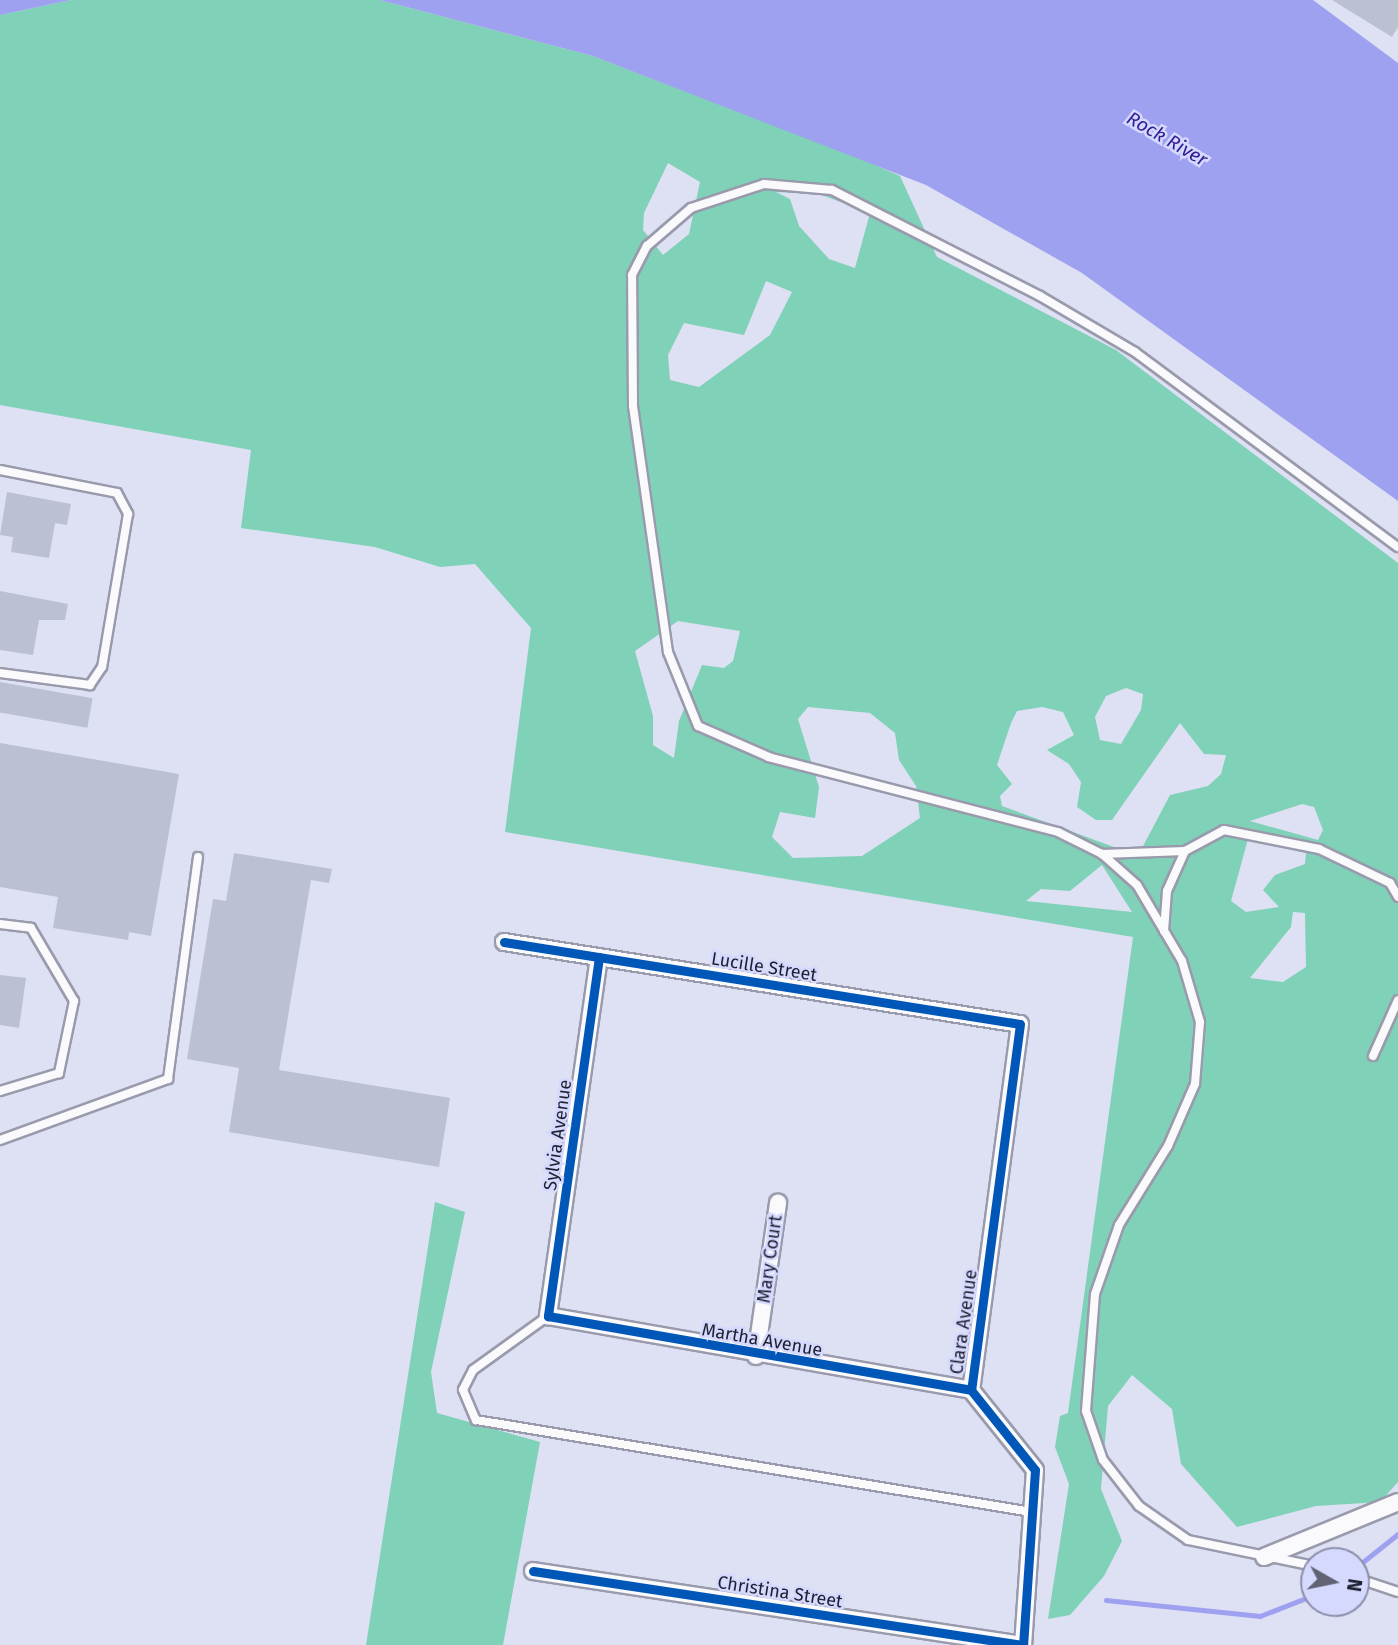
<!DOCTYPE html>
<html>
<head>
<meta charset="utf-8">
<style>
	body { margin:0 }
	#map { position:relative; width:1398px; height:1645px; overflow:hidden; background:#dee0f4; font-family:"Fira Sans",sans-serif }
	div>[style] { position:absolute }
	.forest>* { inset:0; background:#7fd1b8 }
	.water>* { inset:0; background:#9ea1ef }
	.stream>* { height:4.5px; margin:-2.25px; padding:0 2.25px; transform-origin:2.25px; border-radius:2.25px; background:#9ea1ef }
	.building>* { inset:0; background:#bbc1d1; transform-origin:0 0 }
	.roads { filter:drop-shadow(2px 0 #999aab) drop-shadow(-2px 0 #999aab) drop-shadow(0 2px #999aab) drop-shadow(0 -2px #999aab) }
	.service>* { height:8px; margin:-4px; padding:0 4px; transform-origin:4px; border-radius:4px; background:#fafafd }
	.minor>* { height:16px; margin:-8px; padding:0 8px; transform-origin:8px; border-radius:8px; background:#fafafd }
	.cycleway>* { height:9px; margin:-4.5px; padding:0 4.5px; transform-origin:4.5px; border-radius:4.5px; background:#0057b8 }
	span { translate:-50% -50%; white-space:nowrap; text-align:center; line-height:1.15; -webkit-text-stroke:5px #d5d9fd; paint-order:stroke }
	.street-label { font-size:18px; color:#1e1f2f }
	.water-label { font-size:19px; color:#321d96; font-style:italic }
	.north { position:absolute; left:1300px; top:1547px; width:70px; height:70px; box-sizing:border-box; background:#d5d9fd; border:2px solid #8c8fab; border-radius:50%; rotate:99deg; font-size:19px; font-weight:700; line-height:28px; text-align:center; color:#1e1f2f }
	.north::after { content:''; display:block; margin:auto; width:24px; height:32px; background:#616374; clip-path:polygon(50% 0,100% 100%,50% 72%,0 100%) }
</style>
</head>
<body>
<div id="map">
	<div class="forest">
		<div style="clip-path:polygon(evenodd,71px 0,380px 0,593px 56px,859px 158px,900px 176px,937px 257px,1116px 350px,1398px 563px,1398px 1482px,1380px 1502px,1316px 1506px,1237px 1527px,1181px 1464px,1172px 1409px,1132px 1375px,1108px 1406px,1101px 1489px,1122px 1541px,1104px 1576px,1070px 1615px,1048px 1619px,1069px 1484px,1055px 1447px,1060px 1416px,1068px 1413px,1133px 937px,505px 832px,531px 628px,475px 564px,440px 567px,375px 547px,241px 528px,251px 450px,0 405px,0 15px,71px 0,668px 163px,700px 182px,689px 234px,663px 255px,643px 230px,644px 213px,668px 163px,71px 0,776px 192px,819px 194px,870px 213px,855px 268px,829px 259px,799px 226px,790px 199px,776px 192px,71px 0,766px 281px,792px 292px,770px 335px,699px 387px,670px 380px,668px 355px,684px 323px,744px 335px,766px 281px,71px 0,678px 621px,740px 631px,733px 661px,724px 668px,702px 665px,679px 721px,674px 758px,653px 745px,653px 716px,635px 651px,678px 621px,71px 0,1126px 688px,1143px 694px,1141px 710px,1121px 744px,1100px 740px,1095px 717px,1106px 696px,1126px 688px,71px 0,808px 707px,870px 713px,895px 733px,899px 760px,916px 786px,920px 818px,862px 856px,793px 858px,772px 837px,780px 812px,815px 818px,819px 787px,798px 719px,808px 707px,71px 0,1042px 707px,1063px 712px,1074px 735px,1047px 750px,1069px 764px,1081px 782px,1077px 807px,1096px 820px,1112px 820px,1180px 723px,1204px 754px,1226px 755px,1221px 774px,1208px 786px,1170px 795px,1141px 850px,1114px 847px,1002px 806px,1000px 796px,1012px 784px,997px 765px,1011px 723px,1017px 711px,1042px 707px,71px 0,1302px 804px,1314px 807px,1323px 830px,1318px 840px,1250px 821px,1302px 804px,71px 0,1248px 839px,1306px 853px,1305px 864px,1275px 875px,1263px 890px,1279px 907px,1246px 912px,1231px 901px,1248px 839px,71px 0,1102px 865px,1132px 912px,1026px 901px,1041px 889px,1070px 891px,1102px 865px,71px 0,1293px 912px,1305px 913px,1306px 967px,1283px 982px,1250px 978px,1291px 927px,1293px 912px)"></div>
		<div style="clip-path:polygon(435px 1202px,465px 1212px,431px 1372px,437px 1413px,540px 1442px,503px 1645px,366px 1645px)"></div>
	</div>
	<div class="water">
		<div style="clip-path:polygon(0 0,71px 0,0 15px)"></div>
		<div style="clip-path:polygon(380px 0,1313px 0,1398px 63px,1398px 501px,1082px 273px,926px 185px,593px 56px)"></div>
	</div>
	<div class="stream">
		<div style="left:1359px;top:1565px;width:50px;rotate:-38.5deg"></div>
		<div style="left:1106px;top:1600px;width:155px;rotate:5.9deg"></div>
		<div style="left:1260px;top:1616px;width:58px;rotate:-21.3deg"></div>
	</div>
	<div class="building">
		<div style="clip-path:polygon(1332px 0,1398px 0,1398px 27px,1392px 37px)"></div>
		<div style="clip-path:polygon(7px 492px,71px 504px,67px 525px,55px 523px,49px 558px,11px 552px,13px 537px,0 535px)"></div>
		<div style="clip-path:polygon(0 591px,68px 604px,65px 620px,39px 620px,33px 655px,0 650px)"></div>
		<div style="left:0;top:682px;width:94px;height:30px;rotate:10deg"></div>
		<div style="clip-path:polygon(0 743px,179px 774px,151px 936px,129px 932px,128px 940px,53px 928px,58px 897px,0 887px)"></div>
		<div style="clip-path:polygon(234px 853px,332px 869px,329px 883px,311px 880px,279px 1070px,450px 1098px,439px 1167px,229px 1132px,239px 1068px,187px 1059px,213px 899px,226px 901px)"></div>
		<div style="clip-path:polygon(0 975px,26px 978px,19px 1028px,0 1025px)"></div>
	</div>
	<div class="roads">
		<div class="service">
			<div style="left:0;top:470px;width:119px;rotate:11.1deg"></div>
			<div style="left:117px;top:493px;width:24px;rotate:62deg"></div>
			<div style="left:128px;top:514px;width:155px;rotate:99.6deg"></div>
			<div style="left:102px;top:667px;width:22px;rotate:124deg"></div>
			<div style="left:90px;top:685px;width:91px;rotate:-172.4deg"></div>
			<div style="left:1102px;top:854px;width:83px;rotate:-2.1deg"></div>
			<div style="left:1185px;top:851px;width:44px;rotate:-28.3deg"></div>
			<div style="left:1224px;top:830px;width:97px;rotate:11.3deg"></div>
			<div style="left:1319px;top:849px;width:79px;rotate:25.6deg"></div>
			<div style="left:1390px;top:883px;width:16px;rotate:60deg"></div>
			<div style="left:0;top:924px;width:31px;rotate:7deg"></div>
			<div style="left:31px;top:928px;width:85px;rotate:59.5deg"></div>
			<div style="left:74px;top:1001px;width:74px;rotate:101.8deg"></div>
			<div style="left:59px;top:1073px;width:62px;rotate:163deg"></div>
			<div style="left:1164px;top:931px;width:40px;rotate:-85.7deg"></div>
			<div style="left:1167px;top:891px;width:44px;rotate:-65.8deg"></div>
			<div style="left:1373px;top:1056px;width:61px;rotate:-65.9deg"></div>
			<div style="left:0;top:1140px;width:179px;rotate:-20deg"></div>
			<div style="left:168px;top:1079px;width:224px;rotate:-82.3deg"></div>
			<div style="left:548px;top:1316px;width:92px;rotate:144.2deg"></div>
			<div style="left:473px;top:1370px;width:22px;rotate:117deg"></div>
			<div style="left:463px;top:1390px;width:33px;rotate:67deg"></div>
			<div style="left:476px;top:1420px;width:564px;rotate:9.4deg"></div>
			<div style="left:1314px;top:1566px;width:129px;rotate:-168.3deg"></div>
			<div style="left:1188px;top:1540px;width:60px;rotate:-145.2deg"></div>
			<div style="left:1139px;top:1506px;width:58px;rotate:-128deg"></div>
			<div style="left:1103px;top:1460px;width:52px;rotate:-109.1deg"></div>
			<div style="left:1086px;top:1411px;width:117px;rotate:-85.6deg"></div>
			<div style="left:1095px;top:1294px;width:73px;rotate:-70.8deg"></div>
			<div style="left:1119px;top:1225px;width:93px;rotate:-58.2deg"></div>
			<div style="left:1168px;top:1146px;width:68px;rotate:-66.5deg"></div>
			<div style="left:1195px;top:1084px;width:62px;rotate:-85.4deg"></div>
			<div style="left:1200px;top:1022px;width:64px;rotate:-106.4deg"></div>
			<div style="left:1182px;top:961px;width:88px;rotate:-120.6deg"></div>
			<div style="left:1137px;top:885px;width:47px;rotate:-138.5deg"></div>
			<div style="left:1102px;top:854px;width:49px;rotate:-153.4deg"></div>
			<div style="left:1058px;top:832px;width:299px;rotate:-165.5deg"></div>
			<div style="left:769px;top:757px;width:77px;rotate:-156.4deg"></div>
			<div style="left:698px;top:726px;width:80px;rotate:-112.1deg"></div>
			<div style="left:668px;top:652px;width:248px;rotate:-98.1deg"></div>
			<div style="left:633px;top:406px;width:131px;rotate:-90.4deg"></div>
			<div style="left:632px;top:275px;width:33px;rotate:-63deg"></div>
			<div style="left:647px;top:246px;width:58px;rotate:-40.8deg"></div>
			<div style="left:691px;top:208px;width:77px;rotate:-18.2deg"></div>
			<div style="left:764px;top:184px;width:68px;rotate:5deg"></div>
			<div style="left:832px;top:190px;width:233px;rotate:27deg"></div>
			<div style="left:1040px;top:296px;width:110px;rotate:30.5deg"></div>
			<div style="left:1135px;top:352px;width:327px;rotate:36.6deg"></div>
			<div style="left:1356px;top:1578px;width:44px;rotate:18.4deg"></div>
		</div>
		<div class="minor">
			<div style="left:504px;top:942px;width:522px;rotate:9.03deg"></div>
			<div style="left:1020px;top:1024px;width:369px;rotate:97.6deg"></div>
			<div style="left:971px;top:1390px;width:102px;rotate:51.3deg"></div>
			<div style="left:1035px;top:1470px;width:175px;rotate:93.9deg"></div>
			<div style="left:599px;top:957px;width:363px;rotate:98.1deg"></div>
			<div style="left:548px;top:1316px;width:429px;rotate:9.9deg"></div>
			<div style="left:756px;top:1356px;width:155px;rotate:-81.8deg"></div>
			<div style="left:1264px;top:1557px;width:145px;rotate:-22.3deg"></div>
			<div style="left:533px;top:1571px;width:495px;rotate:8.6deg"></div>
		</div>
	</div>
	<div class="cycleway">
		<div style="left:504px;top:942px;width:522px;rotate:9.03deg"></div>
		<div style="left:1020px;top:1024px;width:369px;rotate:97.6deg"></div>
		<div style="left:971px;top:1390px;width:102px;rotate:51.3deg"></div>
		<div style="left:1035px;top:1470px;width:175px;rotate:93.9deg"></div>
		<div style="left:599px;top:957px;width:363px;rotate:98.1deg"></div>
		<div style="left:548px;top:1316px;width:429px;rotate:9.9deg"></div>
		<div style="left:533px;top:1571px;width:495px;rotate:8.6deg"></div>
	</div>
	<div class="street-label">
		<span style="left:764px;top:967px;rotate:9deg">Lucille Street</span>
		<span style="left:558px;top:1135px;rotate:-82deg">Sylvia Avenue</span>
		<span style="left:770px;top:1259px;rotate:-82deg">Mary Court</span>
		<span style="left:964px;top:1322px;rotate:-82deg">Clara Avenue</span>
		<span style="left:762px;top:1340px;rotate:10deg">Martha Avenue</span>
		<span style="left:780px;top:1592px;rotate:9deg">Christina Street</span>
	</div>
	<div class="water-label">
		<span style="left:1167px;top:139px;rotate:30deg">Rock River</span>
	</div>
	<div class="north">N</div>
</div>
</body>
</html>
